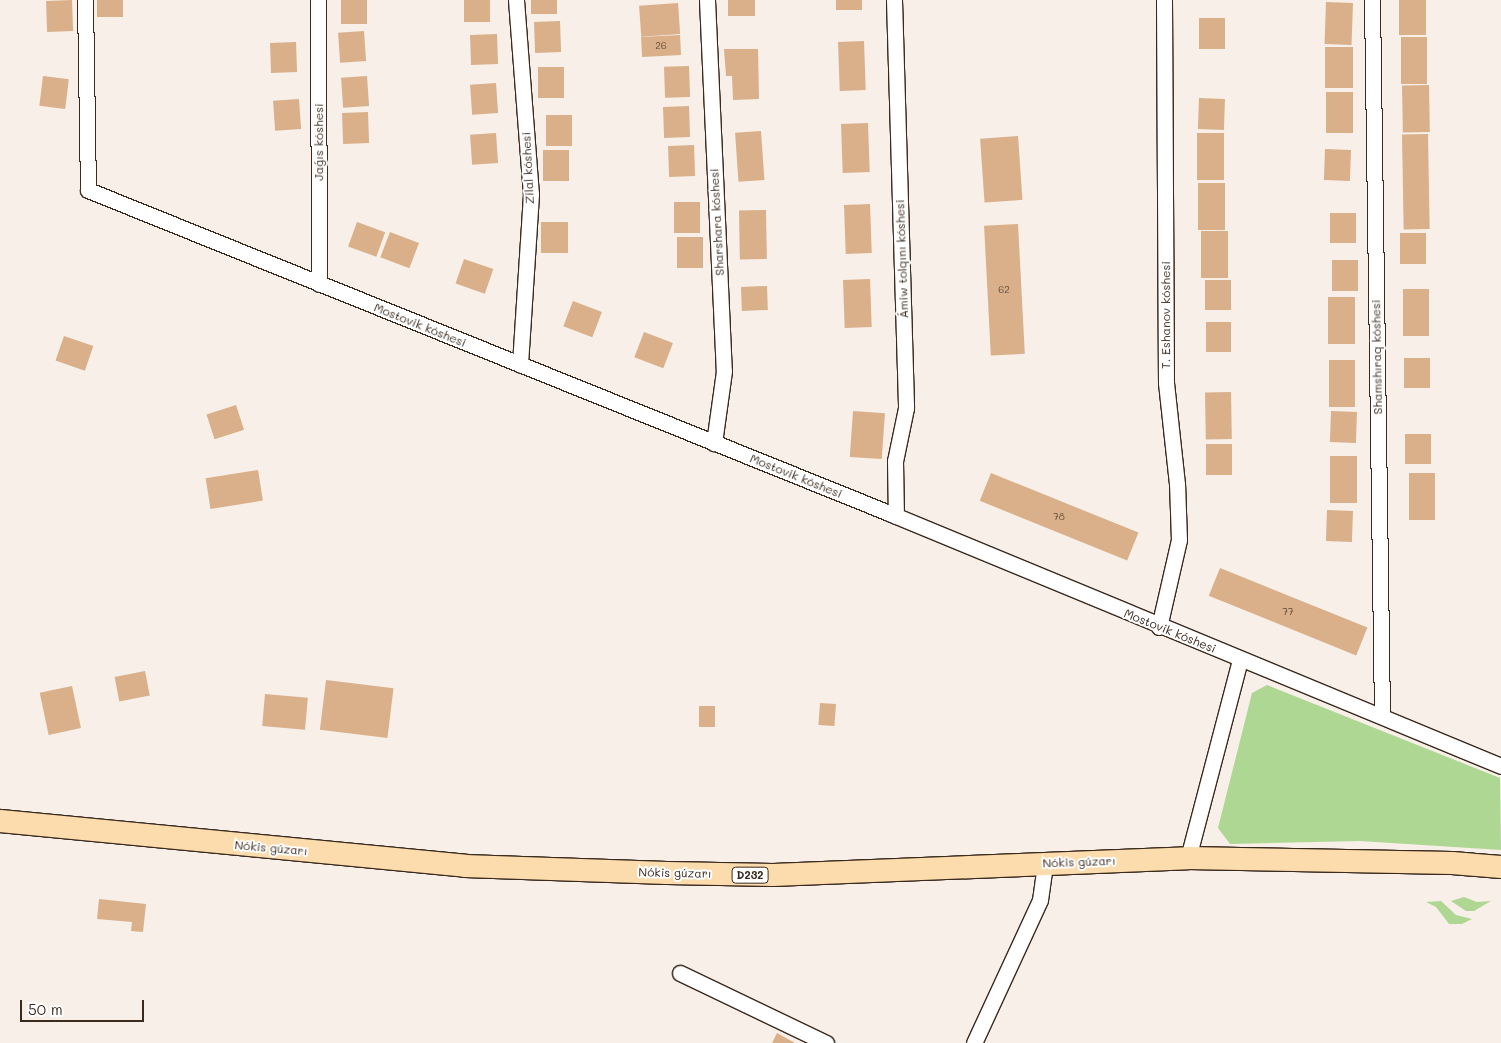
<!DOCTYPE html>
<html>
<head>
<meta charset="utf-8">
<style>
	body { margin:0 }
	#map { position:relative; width:1501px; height:1043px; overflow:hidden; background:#f7efe8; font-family:Mali,sans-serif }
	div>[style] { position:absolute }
	.green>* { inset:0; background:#afd794 }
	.building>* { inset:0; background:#d9b08a; transform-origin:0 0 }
	.roads { filter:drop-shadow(1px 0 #3b2a1e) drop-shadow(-1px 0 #3b2a1e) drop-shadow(0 1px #3b2a1e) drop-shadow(0 -1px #3b2a1e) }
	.minor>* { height:15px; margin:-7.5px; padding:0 7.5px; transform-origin:7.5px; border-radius:7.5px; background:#fff }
	.primary>* { height:22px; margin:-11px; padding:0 11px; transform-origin:11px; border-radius:11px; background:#fcdcac }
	span { translate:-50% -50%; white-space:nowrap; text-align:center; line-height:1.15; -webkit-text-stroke:4px #fff; paint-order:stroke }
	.number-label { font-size:10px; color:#624c39 }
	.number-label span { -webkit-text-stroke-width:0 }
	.shield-label span { padding:1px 4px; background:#fff; border:1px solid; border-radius:4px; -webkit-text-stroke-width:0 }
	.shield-label { font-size:11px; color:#3b2a1e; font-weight:700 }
	.street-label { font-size:12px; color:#3b2a1e }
	.scale { position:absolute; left:20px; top:1000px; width:124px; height:22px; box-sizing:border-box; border:2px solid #3b2a1e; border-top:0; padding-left:6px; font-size:15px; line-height:18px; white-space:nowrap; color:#3b2a1e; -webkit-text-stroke:4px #fff; paint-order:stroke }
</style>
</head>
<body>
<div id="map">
	<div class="green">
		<div style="clip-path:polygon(1267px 685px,1500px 778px,1501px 850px,1360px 841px,1230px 844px,1218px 828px,1252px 693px)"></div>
		<div style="clip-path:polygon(1464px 897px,1477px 902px,1491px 901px,1474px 911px,1466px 911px,1451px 901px)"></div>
		<div style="clip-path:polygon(1441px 901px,1456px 915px,1472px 919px,1462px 924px,1449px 924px,1436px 907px,1426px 902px)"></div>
	</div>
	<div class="building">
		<div style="left:72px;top:0;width:31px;height:26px;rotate:88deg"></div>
		<div style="left:97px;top:0;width:26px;height:17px"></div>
		<div style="left:341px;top:0;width:26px;height:24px"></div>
		<div style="left:464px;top:0;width:26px;height:22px"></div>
		<div style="left:531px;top:0;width:26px;height:14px"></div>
		<div style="left:728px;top:0;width:27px;height:16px"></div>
		<div style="left:836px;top:0;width:26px;height:10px"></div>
		<div style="left:1399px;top:0;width:27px;height:35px"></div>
		<div style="left:1326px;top:2px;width:27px;height:42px;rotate:2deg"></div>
		<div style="left:678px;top:3px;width:31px;height:39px;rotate:86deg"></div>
		<div style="left:1199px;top:18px;width:26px;height:31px"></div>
		<div style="left:560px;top:21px;width:31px;height:26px;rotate:88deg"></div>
		<div style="left:364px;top:31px;width:30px;height:26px;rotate:86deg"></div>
		<div style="left:497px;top:34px;width:30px;height:27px;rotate:88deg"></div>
		<div style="left:680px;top:35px;width:20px;height:39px;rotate:87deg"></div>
		<div style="left:1401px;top:37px;width:26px;height:47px"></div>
		<div style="left:864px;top:41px;width:49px;height:26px;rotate:88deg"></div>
		<div style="left:296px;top:42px;width:30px;height:26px;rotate:88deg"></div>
		<div style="left:1325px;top:47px;width:28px;height:41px"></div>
		<div style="clip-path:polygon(724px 49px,758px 49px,759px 99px,733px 100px,732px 76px,726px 76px)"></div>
		<div style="left:689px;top:66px;width:31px;height:25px;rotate:88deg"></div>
		<div style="left:538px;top:67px;width:26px;height:31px"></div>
		<div style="left:43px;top:76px;width:26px;height:30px;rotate:7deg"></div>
		<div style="left:367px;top:76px;width:30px;height:26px;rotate:86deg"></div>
		<div style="left:496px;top:83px;width:30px;height:26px;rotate:86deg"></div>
		<div style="left:1429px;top:85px;width:47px;height:27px;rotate:89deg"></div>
		<div style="left:1326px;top:92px;width:27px;height:41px"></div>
		<div style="left:1199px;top:98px;width:26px;height:31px;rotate:2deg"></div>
		<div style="left:299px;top:99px;width:30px;height:26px;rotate:86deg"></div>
		<div style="left:689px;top:106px;width:31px;height:26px;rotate:88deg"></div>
		<div style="left:368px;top:112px;width:31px;height:26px;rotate:88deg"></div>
		<div style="left:546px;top:115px;width:26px;height:31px"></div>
		<div style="left:868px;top:123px;width:49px;height:27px;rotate:88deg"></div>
		<div style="left:761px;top:131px;width:49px;height:26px;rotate:86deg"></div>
		<div style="left:496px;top:133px;width:30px;height:26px;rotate:86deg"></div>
		<div style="left:1197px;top:133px;width:27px;height:47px"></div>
		<div style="left:1428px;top:134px;width:95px;height:26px;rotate:89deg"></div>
		<div style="left:1018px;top:136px;width:64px;height:38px;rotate:86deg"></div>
		<div style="left:694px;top:145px;width:31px;height:26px;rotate:88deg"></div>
		<div style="left:1325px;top:149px;width:26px;height:31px;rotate:2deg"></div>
		<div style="left:569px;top:150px;width:31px;height:26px;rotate:90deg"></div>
		<div style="left:1198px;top:183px;width:27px;height:47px"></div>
		<div style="left:674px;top:202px;width:26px;height:31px"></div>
		<div style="left:870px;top:204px;width:49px;height:26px;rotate:88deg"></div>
		<div style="left:766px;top:210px;width:49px;height:27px;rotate:89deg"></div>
		<div style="left:1330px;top:213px;width:26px;height:30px"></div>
		<div style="left:357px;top:222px;width:30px;height:26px;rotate:20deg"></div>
		<div style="left:541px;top:222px;width:27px;height:31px"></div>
		<div style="left:1018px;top:224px;width:130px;height:34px;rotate:87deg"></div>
		<div style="left:1201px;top:231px;width:27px;height:47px"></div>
		<div style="left:390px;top:232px;width:31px;height:27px;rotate:21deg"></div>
		<div style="left:1400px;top:233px;width:26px;height:31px"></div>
		<div style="left:677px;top:237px;width:26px;height:31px"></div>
		<div style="left:464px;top:259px;width:31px;height:26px;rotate:19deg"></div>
		<div style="left:1332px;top:260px;width:26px;height:31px"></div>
		<div style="left:870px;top:279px;width:48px;height:27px;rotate:88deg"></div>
		<div style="left:1205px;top:280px;width:26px;height:30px"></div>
		<div style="left:767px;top:286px;width:24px;height:26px;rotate:88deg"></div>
		<div style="left:1403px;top:289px;width:26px;height:47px"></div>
		<div style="left:1328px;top:297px;width:27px;height:47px"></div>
		<div style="left:573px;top:301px;width:31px;height:27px;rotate:21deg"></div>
		<div style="left:1206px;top:322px;width:25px;height:30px"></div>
		<div style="left:644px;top:332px;width:31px;height:27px;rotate:21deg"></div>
		<div style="left:64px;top:336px;width:31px;height:26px;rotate:19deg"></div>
		<div style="left:1404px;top:358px;width:26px;height:30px"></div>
		<div style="left:1329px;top:360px;width:26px;height:47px"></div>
		<div style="left:1231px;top:392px;width:47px;height:26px;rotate:89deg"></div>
		<div style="left:236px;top:405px;width:26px;height:31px;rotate:72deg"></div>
		<div style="left:853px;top:411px;width:32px;height:46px;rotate:4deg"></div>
		<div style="left:1331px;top:411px;width:26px;height:31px;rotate:2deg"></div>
		<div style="left:1405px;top:434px;width:26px;height:30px"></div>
		<div style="left:1206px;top:444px;width:26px;height:31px"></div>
		<div style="left:1330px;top:456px;width:27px;height:47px"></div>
		<div style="left:258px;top:470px;width:31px;height:53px;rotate:81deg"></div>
		<div style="left:991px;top:473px;width:159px;height:30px;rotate:22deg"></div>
		<div style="left:1409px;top:473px;width:26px;height:47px"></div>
		<div style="left:1327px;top:510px;width:26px;height:31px;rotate:2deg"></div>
		<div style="left:1220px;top:568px;width:159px;height:30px;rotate:22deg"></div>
		<div style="left:145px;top:671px;width:25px;height:31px;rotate:79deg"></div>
		<div style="left:326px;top:680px;width:68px;height:50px;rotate:7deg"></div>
		<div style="left:72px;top:686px;width:43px;height:33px;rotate:78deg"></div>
		<div style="left:265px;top:694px;width:43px;height:32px;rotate:5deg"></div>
		<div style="left:820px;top:703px;width:16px;height:22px;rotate:4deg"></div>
		<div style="left:699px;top:706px;width:16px;height:21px"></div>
		<div style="clip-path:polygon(99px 899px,146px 904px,143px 932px,131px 931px,132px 922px,97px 919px)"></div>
		<div style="clip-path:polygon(777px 1033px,795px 1043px,772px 1043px)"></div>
	</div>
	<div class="roads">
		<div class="minor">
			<div style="left:85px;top:0;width:190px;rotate:89.1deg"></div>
			<div style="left:88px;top:190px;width:864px;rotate:21.96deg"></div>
			<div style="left:889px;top:513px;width:662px;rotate:22.46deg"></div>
			<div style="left:318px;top:0;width:284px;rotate:89.8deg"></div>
			<div style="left:516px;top:0;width:195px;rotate:85.6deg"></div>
			<div style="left:531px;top:194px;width:171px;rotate:93.7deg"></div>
			<div style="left:707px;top:0;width:371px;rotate:87.4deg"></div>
			<div style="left:724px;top:371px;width:73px;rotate:97.9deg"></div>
			<div style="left:894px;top:0;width:408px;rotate:88.3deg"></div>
			<div style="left:906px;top:408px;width:54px;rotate:101.7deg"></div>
			<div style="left:895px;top:461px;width:55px;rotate:89deg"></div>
			<div style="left:1372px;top:0;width:715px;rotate:89.2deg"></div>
			<div style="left:1159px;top:627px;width:89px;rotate:-77.1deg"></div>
			<div style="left:1179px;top:540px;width:56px;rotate:-92deg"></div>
			<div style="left:1177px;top:484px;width:102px;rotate:-96.2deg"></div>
			<div style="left:1166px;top:383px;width:383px;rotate:-90.3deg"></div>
			<div style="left:1188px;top:858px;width:205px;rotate:-75.3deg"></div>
			<div style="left:680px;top:973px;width:162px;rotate:25.6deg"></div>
			<div style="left:974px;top:1043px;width:157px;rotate:-65.2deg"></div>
			<div style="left:1040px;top:900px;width:37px;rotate:-82deg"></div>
		</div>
		<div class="primary">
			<div style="left:0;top:821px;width:467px;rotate:5.5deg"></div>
			<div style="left:465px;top:866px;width:202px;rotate:2deg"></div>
			<div style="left:667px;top:873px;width:106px;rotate:1.1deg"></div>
			<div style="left:773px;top:875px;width:415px;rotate:-2.3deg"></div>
			<div style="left:1188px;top:858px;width:264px;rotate:1.1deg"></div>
			<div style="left:1452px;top:863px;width:49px;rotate:4.7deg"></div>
		</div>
	</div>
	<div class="number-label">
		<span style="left:661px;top:46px">26</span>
		<span style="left:1004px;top:290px">62</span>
		<span style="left:1059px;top:517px">78</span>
		<span style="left:1288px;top:612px">77</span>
	</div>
	<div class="shield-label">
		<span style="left:750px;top:875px">D232</span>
	</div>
	<div class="street-label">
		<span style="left:319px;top:142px;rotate:-90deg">Jaǵıs kóshesi</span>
		<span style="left:528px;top:168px;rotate:-93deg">Zilal kóshesi</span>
		<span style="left:717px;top:222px;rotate:-93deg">Sharshara kóshesi</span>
		<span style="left:902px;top:259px;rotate:-92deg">Ámiw tolqını kóshesi</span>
		<span style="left:1166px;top:315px;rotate:-90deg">T. Eshanov kóshesi</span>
		<span style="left:420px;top:325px;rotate:22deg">Mostovik kóshesi</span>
		<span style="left:1377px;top:357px;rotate:-91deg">Shamshıraq kóshesi</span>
		<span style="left:796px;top:476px;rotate:22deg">Mostovik kóshesi</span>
		<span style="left:1170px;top:631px;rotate:22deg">Mostovik kóshesi</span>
		<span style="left:271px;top:848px;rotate:5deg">Nókis gúzarı</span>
		<span style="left:1079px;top:862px;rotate:-2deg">Nókis gúzarı</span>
		<span style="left:675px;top:873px;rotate:1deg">Nókis gúzarı</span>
	</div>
	<div class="scale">50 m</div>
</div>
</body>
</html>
